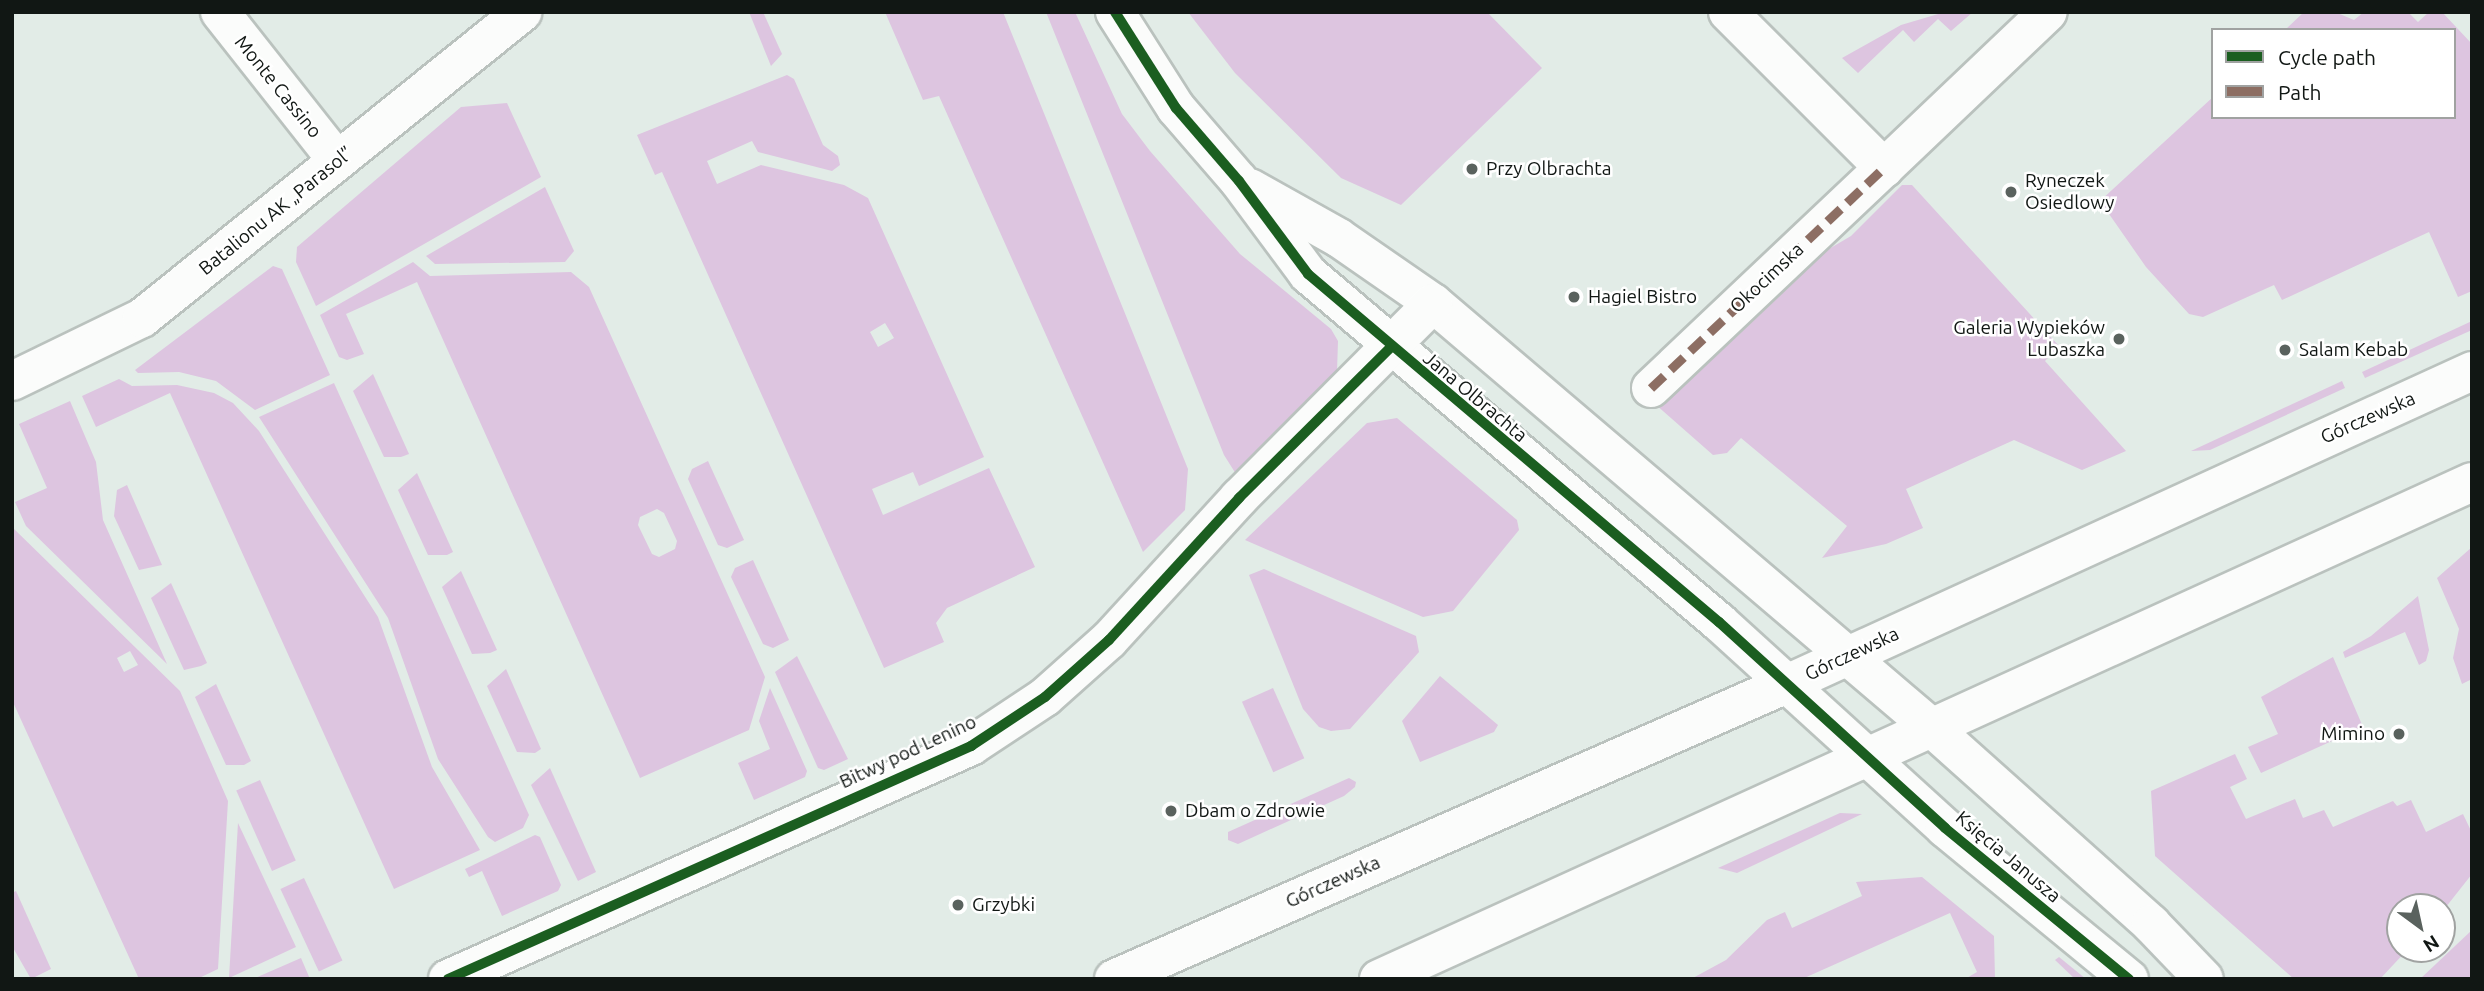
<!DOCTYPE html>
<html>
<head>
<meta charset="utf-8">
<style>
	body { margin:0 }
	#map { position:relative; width:2484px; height:991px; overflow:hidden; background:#e2ece7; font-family:Ubuntu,sans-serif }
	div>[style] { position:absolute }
	.green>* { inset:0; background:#ddc5e0; transform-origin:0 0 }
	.roads { filter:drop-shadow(2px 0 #bac2be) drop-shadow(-2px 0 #bac2be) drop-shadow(0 2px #bac2be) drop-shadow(0 -2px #bac2be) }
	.minor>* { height:38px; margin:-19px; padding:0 19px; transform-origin:19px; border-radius:19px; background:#fbfcfb }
	.major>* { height:38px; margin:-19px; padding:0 19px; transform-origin:19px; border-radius:19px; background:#fbfcfb }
	.quiet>* { height:9px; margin-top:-4.5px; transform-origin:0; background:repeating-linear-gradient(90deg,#8d6e63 0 18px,transparent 0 27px) }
	.cycleway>* { height:10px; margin:-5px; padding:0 5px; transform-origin:5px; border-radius:5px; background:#1b5e20 }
	.dots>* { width:19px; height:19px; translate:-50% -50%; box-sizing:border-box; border:4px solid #fff; border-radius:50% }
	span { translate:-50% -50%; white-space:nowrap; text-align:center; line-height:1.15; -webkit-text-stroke:5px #fff; paint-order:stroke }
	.street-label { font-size:19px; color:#111714 }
	.poi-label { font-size:19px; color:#111714 }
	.left { translate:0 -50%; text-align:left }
	.right { translate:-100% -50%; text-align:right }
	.frame { position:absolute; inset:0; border:14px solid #111714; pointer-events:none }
	.legend { position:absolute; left:2211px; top:28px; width:245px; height:91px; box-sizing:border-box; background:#fff; border:2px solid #a0a2a1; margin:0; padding:9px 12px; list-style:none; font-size:21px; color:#111714 }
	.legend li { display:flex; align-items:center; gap:14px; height:35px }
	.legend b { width:35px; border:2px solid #a0a2a1 }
	.north { position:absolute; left:2386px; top:893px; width:70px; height:70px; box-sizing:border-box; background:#fff; border:2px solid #a0a2a1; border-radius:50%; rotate:147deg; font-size:19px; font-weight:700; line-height:28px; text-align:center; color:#111714 }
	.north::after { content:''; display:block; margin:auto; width:24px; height:32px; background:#5a625e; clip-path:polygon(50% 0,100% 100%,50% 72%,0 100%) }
</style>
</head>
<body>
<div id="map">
	<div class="green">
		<div style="clip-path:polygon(749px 12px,763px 12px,782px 54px,771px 66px)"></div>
		<div style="clip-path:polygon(885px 12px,1003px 12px,1188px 469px,1185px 510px,1143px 552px,939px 96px,923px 100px)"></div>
		<div style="clip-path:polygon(1046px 12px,1075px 12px,1122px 114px,1150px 151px,1240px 254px,1331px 329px,1338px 341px,1337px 372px,1236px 474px,1224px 455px)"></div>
		<div style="clip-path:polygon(1188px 12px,1487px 12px,1542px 68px,1401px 205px,1341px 178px,1235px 73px)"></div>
		<div style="clip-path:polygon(1945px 12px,1973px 12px,1951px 31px,1938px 19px,1914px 42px,1903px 30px,1858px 73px,1842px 58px,1901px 25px)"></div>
		<div style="clip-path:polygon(2304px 12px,2335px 12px,2354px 20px,2364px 12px,2408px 12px,2418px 22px,2429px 12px,2442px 12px,2472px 44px,2472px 291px,2458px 297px,2429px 232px,2282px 300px,2274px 285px,2203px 317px,2189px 314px,2146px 267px,2100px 201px,2213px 97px,2213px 117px,2454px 117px,2454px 30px,2285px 30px)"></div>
		<div style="clip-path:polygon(evenodd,787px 75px,794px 79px,823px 145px,838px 156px,840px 165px,832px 171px,758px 152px,752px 141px,707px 161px,717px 184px,761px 165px,844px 185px,868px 198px,984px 457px,919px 486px,913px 472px,872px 489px,883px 515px,989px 468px,1035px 567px,947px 608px,936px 623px,944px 642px,884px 668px,662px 172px,655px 175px,637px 135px,787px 75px,885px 323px,894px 338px,878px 347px,870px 332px,885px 323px)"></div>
		<div style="clip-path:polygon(507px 103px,541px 177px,316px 306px,296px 262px,297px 247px,461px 107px)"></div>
		<div style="clip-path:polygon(1902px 185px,1912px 185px,2059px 346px,2045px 361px,2126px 451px,2082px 470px,2014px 440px,1906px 489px,1923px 528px,1886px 544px,1822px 558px,1847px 526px,1741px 438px,1727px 453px,1713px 455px,1655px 404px,1713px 349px,1718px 353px,1822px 253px,1851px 236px)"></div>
		<div style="clip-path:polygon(545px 187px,574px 251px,565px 262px,435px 264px,426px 256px)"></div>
		<div style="clip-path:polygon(evenodd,413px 262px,430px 276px,571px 272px,589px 287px,765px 677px,749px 730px,640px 778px,417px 282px,346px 314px,364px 354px,347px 360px,339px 357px,320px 315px,413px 262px,657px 509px,664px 513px,677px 541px,675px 549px,659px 557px,652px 554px,638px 525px,640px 517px,657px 509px)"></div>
		<div style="clip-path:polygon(273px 266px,282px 269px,330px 375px,255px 410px,216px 381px,179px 372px,138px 373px,135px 370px)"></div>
		<div style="clip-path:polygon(2472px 321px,2472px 330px,2365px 378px,2362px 372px)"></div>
		<div style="clip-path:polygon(373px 374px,409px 454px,401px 457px,384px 457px,353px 391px)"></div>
		<div style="clip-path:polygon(119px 379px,132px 386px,177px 385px,214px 393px,233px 403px,259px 431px,378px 617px,432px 767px,480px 850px,394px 889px,170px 393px,96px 427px,82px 396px)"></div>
		<div style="clip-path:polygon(2342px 381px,2345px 388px,2210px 450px,2191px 451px)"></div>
		<div style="clip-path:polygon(334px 383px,529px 815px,523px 828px,495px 842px,488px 837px,438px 759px,388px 618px,259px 417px)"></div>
		<div style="clip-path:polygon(70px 401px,96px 462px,103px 520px,167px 664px,26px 526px,15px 502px,47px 488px,19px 424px)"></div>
		<div style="clip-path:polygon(1397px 418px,1517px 520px,1519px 530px,1453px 611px,1423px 617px,1245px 540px,1367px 423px)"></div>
		<div style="clip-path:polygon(708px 461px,744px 540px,727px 548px,718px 545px,688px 479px,692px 469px)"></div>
		<div style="clip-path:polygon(417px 473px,453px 552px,447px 555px,428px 555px,398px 490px)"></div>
		<div style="clip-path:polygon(127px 485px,162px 565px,139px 570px,114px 516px,117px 490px)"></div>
		<div style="clip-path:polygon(evenodd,12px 527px,180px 691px,228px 801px,218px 969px,197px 979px,139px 979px,12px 700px,12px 527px,130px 651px,138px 665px,124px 672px,117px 658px,130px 651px)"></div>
		<div style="clip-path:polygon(2472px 547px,2472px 679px,2462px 684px,2453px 658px,2459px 629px,2437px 578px)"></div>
		<div style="clip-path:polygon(753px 560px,789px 640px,773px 648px,763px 644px,731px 577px,735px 568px)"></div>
		<div style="clip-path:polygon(1264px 569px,1416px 636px,1419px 652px,1350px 729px,1331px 731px,1319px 727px,1303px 709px,1249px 575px)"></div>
		<div style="clip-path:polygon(461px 571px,497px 650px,490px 653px,472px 654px,442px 587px)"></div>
		<div style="clip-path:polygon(171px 583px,207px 663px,201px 666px,184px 670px,151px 598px)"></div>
		<div style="clip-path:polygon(2418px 596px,2429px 650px,2426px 661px,2419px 665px,2405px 632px,2345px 658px,2343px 652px,2371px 636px)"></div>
		<div style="clip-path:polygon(797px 656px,848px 759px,824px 770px,818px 768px,775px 672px)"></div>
		<div style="clip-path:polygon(2333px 657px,2363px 727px,2261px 773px,2248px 747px,2278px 734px,2261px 697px)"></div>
		<div style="clip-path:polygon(506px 669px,541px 749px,535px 753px,517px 752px,487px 686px)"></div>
		<div style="clip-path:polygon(1440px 676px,1498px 725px,1494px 732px,1420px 762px,1402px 721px)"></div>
		<div style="clip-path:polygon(216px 684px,251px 761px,244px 765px,226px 765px,195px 697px)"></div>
		<div style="clip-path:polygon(770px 688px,807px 771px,805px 777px,754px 800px,738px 763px,770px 749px,759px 721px)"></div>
		<div style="left:1273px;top:688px;width:77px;height:34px;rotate:66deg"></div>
		<div style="clip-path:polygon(2235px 754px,2247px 779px,2230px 787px,2246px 819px,2295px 799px,2303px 818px,2324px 810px,2333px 827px,2393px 801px,2397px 806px,2411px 800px,2426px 832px,2463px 814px,2472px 833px,2472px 874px,2442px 912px,2442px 907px,2400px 907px,2400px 949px,2408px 949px,2380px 979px,2294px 979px,2155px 856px,2151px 791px)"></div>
		<div style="clip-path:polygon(550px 768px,596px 872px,578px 881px,531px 785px)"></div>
		<div style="clip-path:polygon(1349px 778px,1356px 782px,1355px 787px,1344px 796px,1238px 844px,1228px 840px,1228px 832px)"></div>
		<div style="left:260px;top:780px;width:88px;height:26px;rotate:66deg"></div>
		<div style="clip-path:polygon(1840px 813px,1862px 814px,1737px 873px,1718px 868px)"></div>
		<div style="clip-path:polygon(238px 823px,296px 947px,229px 978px)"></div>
		<div style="clip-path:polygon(535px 835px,540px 837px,561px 885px,558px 891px,502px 916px,482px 871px,469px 877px,465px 869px)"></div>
		<div style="clip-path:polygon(1922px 877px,1994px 936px,1995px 979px,1965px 979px,1977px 972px,1950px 913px,1802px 979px,1691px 979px,1726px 960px,1767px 920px,1785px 912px,1792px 928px,1862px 896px,1856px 882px)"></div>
		<div style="left:304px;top:878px;width:91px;height:26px;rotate:65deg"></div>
		<div style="clip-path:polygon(16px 891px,51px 969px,31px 979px,12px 946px,12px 893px)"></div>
		<div style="clip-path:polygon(2472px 930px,2472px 979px,2420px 979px)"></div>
		<div style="clip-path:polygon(2059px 957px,2086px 979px,2075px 979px,2055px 960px)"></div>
		<div style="clip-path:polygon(301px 958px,310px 979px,253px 979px)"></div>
	</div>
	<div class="roads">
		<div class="minor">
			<div style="left:220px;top:12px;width:189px;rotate:51.7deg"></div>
			<div style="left:1115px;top:12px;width:114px;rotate:57.6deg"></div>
			<div style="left:1176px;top:108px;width:96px;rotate:49.2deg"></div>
			<div style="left:1239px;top:181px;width:116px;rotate:53.4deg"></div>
			<div style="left:1308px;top:274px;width:539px;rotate:40.26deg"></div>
			<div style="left:1719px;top:622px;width:306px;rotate:42.3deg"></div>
			<div style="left:1945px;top:828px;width:238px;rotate:39.4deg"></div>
			<div style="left:1728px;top:12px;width:221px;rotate:45deg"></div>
			<div style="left:1884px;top:168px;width:226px;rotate:-43.6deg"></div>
			<div style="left:1250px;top:188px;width:102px;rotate:29.3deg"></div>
			<div style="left:1339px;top:238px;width:114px;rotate:34.7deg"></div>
			<div style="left:1433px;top:303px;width:655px;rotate:40.42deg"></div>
			<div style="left:1932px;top:728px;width:294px;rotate:41.8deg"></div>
			<div style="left:2151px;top:924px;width:76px;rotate:46.1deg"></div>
			<div style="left:12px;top:381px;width:144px;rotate:-25.9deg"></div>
			<div style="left:142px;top:318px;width:488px;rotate:-38.8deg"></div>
			<div style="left:1651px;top:388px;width:320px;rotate:-43.4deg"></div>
			<div style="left:448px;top:979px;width:573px;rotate:-24.01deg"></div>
			<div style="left:971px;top:746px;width:89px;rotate:-33.5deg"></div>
			<div style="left:1045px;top:697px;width:86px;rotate:-41.7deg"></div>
			<div style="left:1109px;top:640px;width:193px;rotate:-47.5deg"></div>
			<div style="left:1239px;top:498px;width:275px;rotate:-45.1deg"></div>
		</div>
		<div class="major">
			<div style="left:1114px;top:979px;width:737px;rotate:-23.68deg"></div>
			<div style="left:1789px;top:683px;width:751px;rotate:-24.55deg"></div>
			<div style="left:1379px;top:979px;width:1201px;rotate:-24.45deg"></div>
		</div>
	</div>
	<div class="quiet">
		<div style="left:1651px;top:388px;width:320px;rotate:-43.4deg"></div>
	</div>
	<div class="cycleway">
		<div style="left:1115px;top:12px;width:114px;rotate:57.6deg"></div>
		<div style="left:1176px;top:108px;width:96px;rotate:49.2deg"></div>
		<div style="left:1239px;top:181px;width:116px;rotate:53.4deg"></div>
		<div style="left:1308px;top:274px;width:539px;rotate:40.26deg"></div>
		<div style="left:1719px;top:622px;width:306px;rotate:42.3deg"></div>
		<div style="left:1945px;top:828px;width:238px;rotate:39.4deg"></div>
		<div style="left:448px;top:979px;width:573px;rotate:-24.01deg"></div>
		<div style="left:971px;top:746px;width:89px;rotate:-33.5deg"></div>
		<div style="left:1045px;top:697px;width:86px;rotate:-41.7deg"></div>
		<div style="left:1109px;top:640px;width:193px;rotate:-47.5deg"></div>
		<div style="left:1239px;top:498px;width:213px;rotate:-44.8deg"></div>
	</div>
	<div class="dots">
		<div style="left:1472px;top:169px;background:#5a625e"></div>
		<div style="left:2011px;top:192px;background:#5a625e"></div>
		<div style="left:1574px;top:297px;background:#5a625e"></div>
		<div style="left:2119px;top:339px;background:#5a625e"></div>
		<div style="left:2285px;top:350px;background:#5a625e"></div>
		<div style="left:2399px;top:734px;background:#5a625e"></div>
		<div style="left:1171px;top:811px;background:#5a625e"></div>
		<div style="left:958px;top:905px;background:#5a625e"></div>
	</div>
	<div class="street-label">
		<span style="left:278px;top:87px;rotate:51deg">Monte Cassino</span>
		<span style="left:276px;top:211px;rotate:-39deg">Batalionu AK „Parasol”</span>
		<span style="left:1767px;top:278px;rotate:-43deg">Okocimska</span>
		<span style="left:1475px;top:397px;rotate:40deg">Jana Olbrachta</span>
		<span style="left:2368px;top:418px;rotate:-24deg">Górczewska</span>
		<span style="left:1852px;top:654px;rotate:-25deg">Górczewska</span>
		<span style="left:908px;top:752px;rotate:-25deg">Bitwy pod Lenino</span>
		<span style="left:2008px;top:857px;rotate:40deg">Księcia Janusza</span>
		<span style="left:1333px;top:882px;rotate:-24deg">Górczewska</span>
	</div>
	<div class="poi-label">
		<span class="left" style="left:1486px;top:169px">Przy Olbrachta</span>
		<span class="left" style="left:2025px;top:192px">Ryneczek<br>Osiedlowy</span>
		<span class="left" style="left:1588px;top:297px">Hagiel Bistro</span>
		<span class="right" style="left:2105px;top:339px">Galeria Wypieków<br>Lubaszka</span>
		<span class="left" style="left:2299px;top:350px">Salam Kebab</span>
		<span class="right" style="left:2385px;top:734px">Mimino</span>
		<span class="left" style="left:1185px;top:811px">Dbam o Zdrowie</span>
		<span class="left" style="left:972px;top:905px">Grzybki</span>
	</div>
	<div class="frame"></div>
	<ul class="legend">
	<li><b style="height:9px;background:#1b5e20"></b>Cycle path</li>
	<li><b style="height:9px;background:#8d6e63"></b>Path</li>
	</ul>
	<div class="north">N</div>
</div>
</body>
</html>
